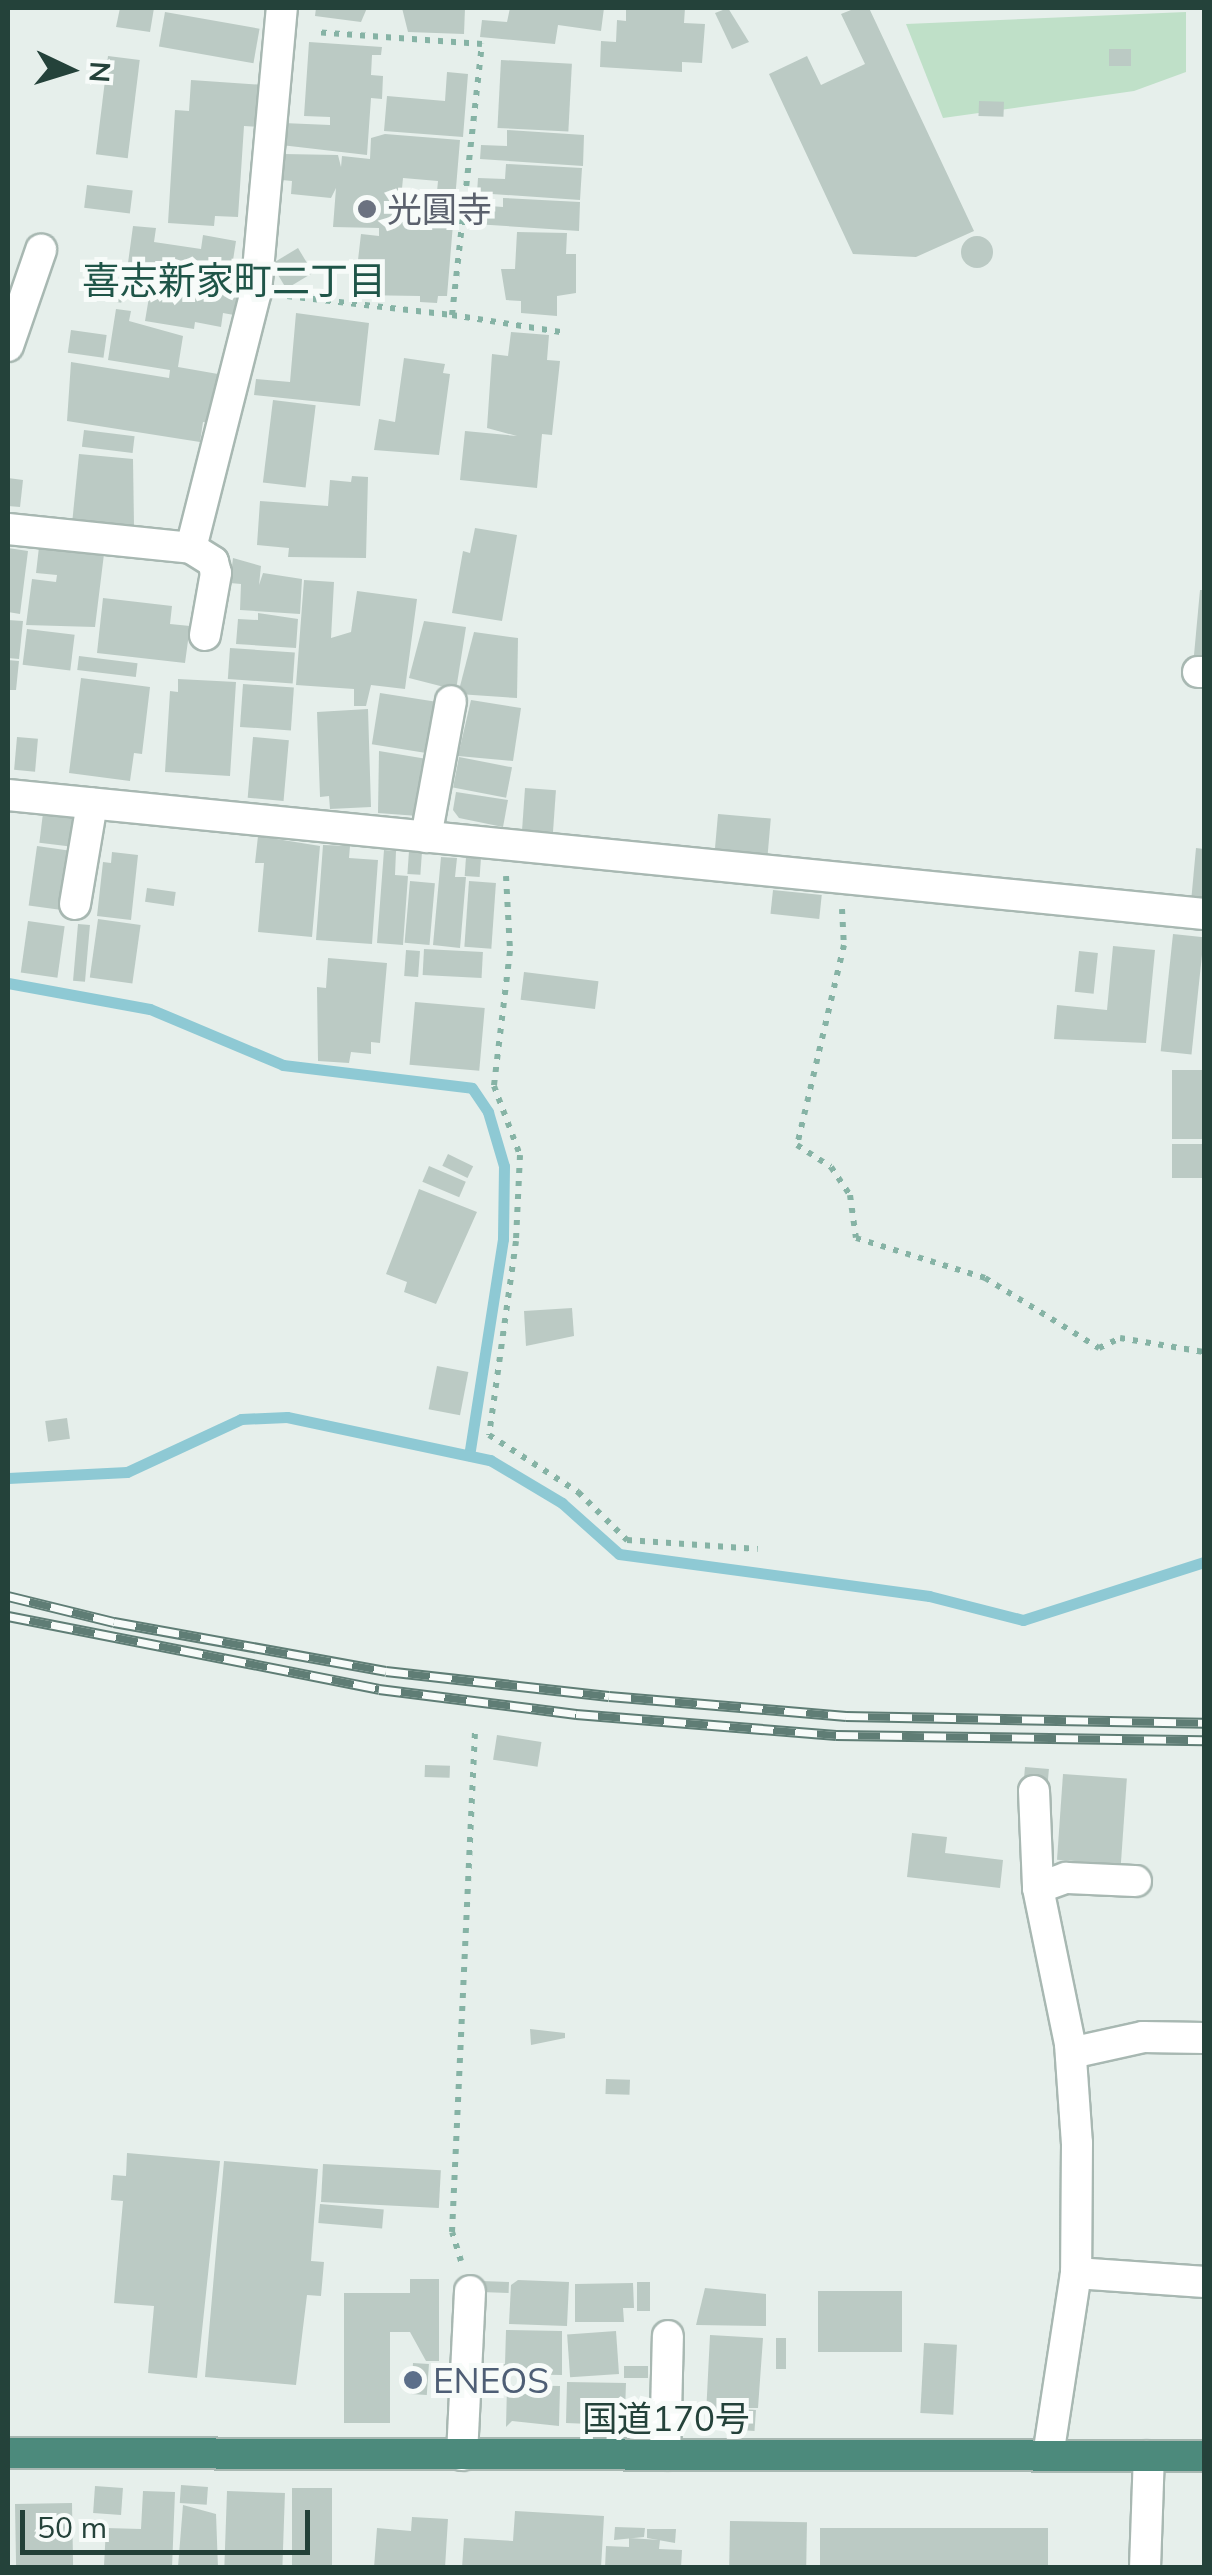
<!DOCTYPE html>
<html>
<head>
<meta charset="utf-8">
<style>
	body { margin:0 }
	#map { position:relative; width:1212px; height:2575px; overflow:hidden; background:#e6efeb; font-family:Mulish,"Noto Sans JP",sans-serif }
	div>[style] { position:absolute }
	.green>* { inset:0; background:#bfe0c8 }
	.stream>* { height:11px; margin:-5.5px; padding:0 5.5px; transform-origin:5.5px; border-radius:5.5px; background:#8ec9d4 }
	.building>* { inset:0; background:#bbcac4; transform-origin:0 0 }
	.round { border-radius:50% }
	.path>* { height:6px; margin-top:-3px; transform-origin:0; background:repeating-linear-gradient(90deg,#86b3a5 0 5px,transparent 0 13px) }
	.roads { filter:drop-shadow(2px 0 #a8b8b2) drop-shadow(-2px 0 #a8b8b2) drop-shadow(0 2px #a8b8b2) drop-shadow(0 -2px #a8b8b2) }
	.minor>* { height:30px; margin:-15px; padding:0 15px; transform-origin:15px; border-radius:15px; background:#fff }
	.trunk>* { height:30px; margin:-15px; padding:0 15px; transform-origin:15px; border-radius:15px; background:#4c8a7c }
	.rail>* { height:11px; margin-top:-5.5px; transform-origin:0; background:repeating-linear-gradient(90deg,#f7fbf9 0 22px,#5f7d75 0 44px); box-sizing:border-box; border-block:2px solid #5f7d75 }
	.dots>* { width:28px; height:28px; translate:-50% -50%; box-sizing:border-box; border:5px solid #f7fbf9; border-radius:50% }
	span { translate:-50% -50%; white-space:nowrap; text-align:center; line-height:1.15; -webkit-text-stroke:10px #f7fbf9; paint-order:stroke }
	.worship-label { font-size:35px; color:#5b616d }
	.left { translate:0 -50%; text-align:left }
	.service-label { font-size:35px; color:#4e5e75 }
	.street-label { font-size:35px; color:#24423a }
	.neighbourhood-label { font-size:38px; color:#1f5548 }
	.frame { position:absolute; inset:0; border:10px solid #24423a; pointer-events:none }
	.north { position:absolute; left:20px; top:20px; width:100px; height:100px; -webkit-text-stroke:8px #f7fbf9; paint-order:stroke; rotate:94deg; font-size:28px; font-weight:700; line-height:40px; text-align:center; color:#24423a }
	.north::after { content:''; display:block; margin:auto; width:35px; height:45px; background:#24423a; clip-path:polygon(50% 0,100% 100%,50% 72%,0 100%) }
	.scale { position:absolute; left:20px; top:2510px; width:290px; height:45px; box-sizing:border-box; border:5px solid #24423a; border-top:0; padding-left:12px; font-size:30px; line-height:35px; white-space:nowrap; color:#24423a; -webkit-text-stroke:8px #f7fbf9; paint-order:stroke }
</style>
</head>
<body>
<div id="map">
	<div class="green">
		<div style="clip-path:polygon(1186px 12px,1186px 72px,1134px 91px,943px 118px,906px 24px)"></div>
	</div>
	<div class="stream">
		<div style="left:8px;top:983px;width:144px;rotate:10.4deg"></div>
		<div style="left:150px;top:1009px;width:144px;rotate:22.8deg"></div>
		<div style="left:283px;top:1065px;width:190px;rotate:6.9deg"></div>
		<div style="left:472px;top:1088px;width:29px;rotate:56deg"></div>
		<div style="left:488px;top:1112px;width:56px;rotate:73.5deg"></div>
		<div style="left:504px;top:1166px;width:73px;rotate:90.8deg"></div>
		<div style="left:503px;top:1239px;width:219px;rotate:98.9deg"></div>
		<div style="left:8px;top:1478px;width:119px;rotate:-2.9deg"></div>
		<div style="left:127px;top:1472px;width:126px;rotate:-24.9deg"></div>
		<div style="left:241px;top:1419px;width:46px;rotate:-2.5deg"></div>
		<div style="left:287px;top:1417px;width:208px;rotate:12deg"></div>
		<div style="left:490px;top:1460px;width:84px;rotate:30.8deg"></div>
		<div style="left:562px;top:1503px;width:76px;rotate:41.8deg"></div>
		<div style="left:619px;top:1554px;width:313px;rotate:7.7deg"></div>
		<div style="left:929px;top:1596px;width:97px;rotate:14.3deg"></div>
		<div style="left:1023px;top:1620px;width:190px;rotate:-17.8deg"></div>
	</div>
	<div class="building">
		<div style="clip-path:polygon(120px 8px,154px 8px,150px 32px,116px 27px)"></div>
		<div style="clip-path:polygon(316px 8px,367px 8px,361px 22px,315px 16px)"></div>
		<div style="clip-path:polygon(402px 8px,465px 8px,464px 34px,408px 32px)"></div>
		<div style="clip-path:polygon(510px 8px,604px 8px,601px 31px,558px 25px,555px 44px,480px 37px,482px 20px,507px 22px)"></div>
		<div style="clip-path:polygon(626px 8px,685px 8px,684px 23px,705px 24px,702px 63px,682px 62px,682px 72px,600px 67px,601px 41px,616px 42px,617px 20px,626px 21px)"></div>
		<div style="clip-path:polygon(728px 8px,749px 42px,732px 49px,715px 13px)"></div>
		<div style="clip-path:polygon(856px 8px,869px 8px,974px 231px,916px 257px,853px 254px,769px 74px,807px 56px,821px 85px,865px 64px,841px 14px)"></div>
		<div style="left:165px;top:12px;width:96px;height:35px;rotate:10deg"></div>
		<div style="clip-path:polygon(309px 42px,382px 47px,381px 55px,372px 55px,371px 75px,383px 76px,382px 99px,371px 98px,367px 155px,281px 145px,283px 123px,330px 125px,330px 117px,304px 116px)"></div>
		<div style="left:1131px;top:49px;width:17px;height:22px;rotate:90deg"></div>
		<div style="left:108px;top:56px;width:32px;height:99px;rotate:7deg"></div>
		<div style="left:501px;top:60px;width:71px;height:68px;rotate:3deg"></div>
		<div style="clip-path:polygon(447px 72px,468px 74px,463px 137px,384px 131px,387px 96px,445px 101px)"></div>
		<div style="clip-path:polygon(191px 80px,264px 85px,262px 127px,244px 126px,238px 217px,215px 216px,214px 226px,168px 223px,175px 110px,189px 111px)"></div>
		<div style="left:979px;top:101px;width:25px;height:15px;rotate:2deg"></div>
		<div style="clip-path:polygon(507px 130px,584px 135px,583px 166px,480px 159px,481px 145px,507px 146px)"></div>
		<div style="clip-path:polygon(evenodd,385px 134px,460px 140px,447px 296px,438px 296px,437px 303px,420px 302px,420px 296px,358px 295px,353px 259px,358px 260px,361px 234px,379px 236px,379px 228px,333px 227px,336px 188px,331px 198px,291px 194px,292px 181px,282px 180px,284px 154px,338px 155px,341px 167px,342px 156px,370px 159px,371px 138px,385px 134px,403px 178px,438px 181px,434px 223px,399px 220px,403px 178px)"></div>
		<div style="clip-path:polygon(506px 164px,582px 168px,580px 200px,477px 193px,478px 178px,505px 179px)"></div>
		<div style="left:87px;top:185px;width:46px;height:23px;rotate:7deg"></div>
		<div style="clip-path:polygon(503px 198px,580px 202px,579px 231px,475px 224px,476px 205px,503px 207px)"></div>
		<div style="clip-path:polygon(133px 226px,156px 228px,154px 242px,201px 249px,203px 235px,236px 241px,229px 286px,239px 288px,234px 315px,223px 313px,221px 327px,195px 322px,194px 329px,145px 321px,154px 267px,128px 263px)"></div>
		<div style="clip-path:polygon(517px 232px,567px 233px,566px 254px,576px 254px,576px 293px,557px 296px,557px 316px,521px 313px,521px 301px,506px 300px,501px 269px,515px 269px)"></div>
		<div class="round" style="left:961px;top:236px;width:32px;height:32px"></div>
		<div style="left:298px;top:248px;width:29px;height:31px;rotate:59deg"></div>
		<div style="left:93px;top:283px;width:31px;height:15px;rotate:9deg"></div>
		<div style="clip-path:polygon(116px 309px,131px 311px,129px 321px,183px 336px,178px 367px,218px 374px,210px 423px,203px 422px,200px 442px,67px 421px,71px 362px,169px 378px,170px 370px,108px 360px)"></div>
		<div style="clip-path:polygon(296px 313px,369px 323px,360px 406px,254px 395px,256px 379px,290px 382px)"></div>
		<div style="left:71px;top:330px;width:36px;height:23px;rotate:8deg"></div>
		<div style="clip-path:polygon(511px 332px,549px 335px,547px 360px,560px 361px,552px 435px,542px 434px,537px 488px,460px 480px,465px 431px,517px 436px,487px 428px,492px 354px,508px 356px)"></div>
		<div style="clip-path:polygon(404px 358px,445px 364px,443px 373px,450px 374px,439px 455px,374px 450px,379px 419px,395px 422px)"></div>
		<div style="left:273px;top:400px;width:43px;height:83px;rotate:7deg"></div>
		<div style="left:84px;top:430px;width:51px;height:17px;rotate:7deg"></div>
		<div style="clip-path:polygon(79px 454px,133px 459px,134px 526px,72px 524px)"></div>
		<div style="clip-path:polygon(352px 476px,368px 477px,366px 558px,288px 557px,289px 548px,257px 545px,260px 501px,328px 506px,330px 480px,351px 482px)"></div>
		<div style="clip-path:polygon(8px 478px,23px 480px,20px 507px,8px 506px)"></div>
		<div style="clip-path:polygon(475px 528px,517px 535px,502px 621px,452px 613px,463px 551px,470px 553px)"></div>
		<div style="clip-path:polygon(39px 547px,104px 554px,95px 627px,26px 625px,32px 579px,56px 582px,57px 575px,36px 573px)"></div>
		<div style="clip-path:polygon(8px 548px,28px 551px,20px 614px,8px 612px)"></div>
		<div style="clip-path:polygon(233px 558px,261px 566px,259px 585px,263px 573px,302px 579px,300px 614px,240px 610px,241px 584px,230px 583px)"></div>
		<div style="clip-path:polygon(304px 580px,334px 582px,331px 638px,351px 632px,357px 591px,417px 599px,405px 689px,371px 685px,366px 706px,354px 706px,354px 689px,296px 685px)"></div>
		<div style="clip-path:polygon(1200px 590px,1204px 590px,1204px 656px,1194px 655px)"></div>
		<div style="clip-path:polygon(103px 598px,172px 606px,170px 624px,190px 626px,185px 663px,97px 653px)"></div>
		<div style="clip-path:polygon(258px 613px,298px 619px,296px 648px,236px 644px,238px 619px,258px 620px)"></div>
		<div style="clip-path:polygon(8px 620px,23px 621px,19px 659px,8px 658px)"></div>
		<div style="clip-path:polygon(424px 621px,466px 627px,456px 690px,409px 678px)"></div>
		<div style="left:27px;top:629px;width:48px;height:36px;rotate:7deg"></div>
		<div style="clip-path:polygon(474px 632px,518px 638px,517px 698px,458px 694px)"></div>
		<div style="left:230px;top:648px;width:65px;height:31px;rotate:4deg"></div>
		<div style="left:79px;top:656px;width:59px;height:14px;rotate:7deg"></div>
		<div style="clip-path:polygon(8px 660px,19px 661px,16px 690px,8px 690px)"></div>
		<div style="clip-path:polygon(81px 678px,150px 687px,142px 754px,134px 753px,130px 781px,69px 773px)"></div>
		<div style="clip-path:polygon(178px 679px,236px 682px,230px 776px,165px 772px,170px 691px,178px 692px)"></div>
		<div style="left:243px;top:684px;width:51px;height:43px;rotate:4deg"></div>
		<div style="left:380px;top:693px;width:55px;height:52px;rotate:9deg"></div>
		<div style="clip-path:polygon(471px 700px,521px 708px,513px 761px,458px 756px)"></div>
		<div style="clip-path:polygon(368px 709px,371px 807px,330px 809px,329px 796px,320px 797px,317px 712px)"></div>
		<div style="left:17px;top:737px;width:21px;height:33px;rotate:5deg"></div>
		<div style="left:253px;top:737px;width:36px;height:61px;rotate:5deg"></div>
		<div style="clip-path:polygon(379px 751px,427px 759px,418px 816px,378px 813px)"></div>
		<div style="left:459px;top:757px;width:54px;height:31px;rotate:11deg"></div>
		<div style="left:525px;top:788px;width:31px;height:42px;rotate:4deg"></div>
		<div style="clip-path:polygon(456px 792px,508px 800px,503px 827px,459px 818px,453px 810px)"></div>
		<div style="left:43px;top:813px;width:31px;height:30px;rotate:7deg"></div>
		<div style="left:718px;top:814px;width:53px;height:38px;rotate:5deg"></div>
		<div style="clip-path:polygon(258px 836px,320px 846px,312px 937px,258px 932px,264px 863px,255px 863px)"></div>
		<div style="clip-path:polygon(323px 845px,350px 846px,349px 858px,378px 860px,372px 944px,316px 940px)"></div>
		<div style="left:37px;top:846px;width:37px;height:60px;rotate:8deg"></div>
		<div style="clip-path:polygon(1196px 848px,1204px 849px,1204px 903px,1191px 902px)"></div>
		<div style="clip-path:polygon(384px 850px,396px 851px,395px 875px,408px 876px,403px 945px,377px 943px)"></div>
		<div style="left:409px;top:851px;width:13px;height:23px;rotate:4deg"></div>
		<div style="clip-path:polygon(112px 852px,138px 855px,131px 920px,97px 916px,103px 862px,111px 863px)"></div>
		<div style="clip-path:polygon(441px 857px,457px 858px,455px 877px,466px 877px,460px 948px,433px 945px)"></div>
		<div style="left:466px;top:857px;width:15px;height:19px;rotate:4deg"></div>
		<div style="left:410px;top:881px;width:25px;height:62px;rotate:5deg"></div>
		<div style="left:469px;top:881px;width:27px;height:66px;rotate:4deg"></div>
		<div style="left:147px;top:888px;width:29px;height:14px;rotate:8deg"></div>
		<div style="left:773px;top:890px;width:49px;height:24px;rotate:6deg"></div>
		<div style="left:98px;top:919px;width:43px;height:59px;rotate:8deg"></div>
		<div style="left:28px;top:921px;width:37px;height:52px;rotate:8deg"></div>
		<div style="left:78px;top:924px;width:12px;height:57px;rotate:5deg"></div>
		<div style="left:1173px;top:934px;width:31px;height:118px;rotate:6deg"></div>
		<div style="clip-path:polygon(1113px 946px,1155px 950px,1146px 1043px,1054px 1039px,1057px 1005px,1107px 1010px)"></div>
		<div style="left:424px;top:949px;width:59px;height:26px;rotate:3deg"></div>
		<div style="left:406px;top:950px;width:14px;height:26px;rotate:4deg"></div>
		<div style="left:1079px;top:951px;width:19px;height:41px;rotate:6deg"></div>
		<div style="clip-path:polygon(328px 958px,387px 963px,380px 1043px,371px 1042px,371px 1054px,351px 1052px,349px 1063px,318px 1061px,317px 987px,326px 988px)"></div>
		<div style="left:524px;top:972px;width:75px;height:28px;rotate:7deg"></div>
		<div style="left:415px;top:1002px;width:70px;height:63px;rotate:5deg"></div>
		<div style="left:1172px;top:1070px;width:32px;height:69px"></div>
		<div style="left:1172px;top:1144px;width:30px;height:34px"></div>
		<div style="left:448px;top:1154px;width:28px;height:13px;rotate:26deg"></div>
		<div style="left:429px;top:1166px;width:40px;height:17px;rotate:23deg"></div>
		<div style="clip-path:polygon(419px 1189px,477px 1212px,436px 1304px,404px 1292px,407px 1282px,386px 1274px)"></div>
		<div style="clip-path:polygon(572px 1308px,574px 1336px,526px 1346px,524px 1311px)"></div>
		<div style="left:437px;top:1366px;width:32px;height:44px;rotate:11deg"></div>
		<div style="left:67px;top:1418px;width:21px;height:22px;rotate:82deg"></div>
		<div style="left:497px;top:1735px;width:45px;height:25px;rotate:9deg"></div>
		<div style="left:425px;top:1765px;width:25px;height:12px;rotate:2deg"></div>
		<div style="left:1025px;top:1767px;width:24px;height:16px;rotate:5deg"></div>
		<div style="left:1063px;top:1774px;width:64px;height:86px;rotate:4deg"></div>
		<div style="clip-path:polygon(912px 1833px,947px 1837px,945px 1853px,1003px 1860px,1000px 1888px,907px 1877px)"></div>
		<div style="clip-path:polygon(530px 2029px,565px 2033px,565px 2038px,531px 2045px)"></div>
		<div style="left:606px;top:2079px;width:24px;height:15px;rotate:2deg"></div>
		<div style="clip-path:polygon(127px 2153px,220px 2161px,197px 2378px,148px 2373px,154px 2306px,114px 2303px,123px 2201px,111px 2200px,113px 2175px,126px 2176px)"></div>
		<div style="clip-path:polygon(224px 2161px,318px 2169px,311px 2261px,324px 2262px,321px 2296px,307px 2295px,296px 2385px,205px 2377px)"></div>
		<div style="left:323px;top:2164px;width:118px;height:38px;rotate:3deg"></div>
		<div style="left:320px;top:2204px;width:64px;height:19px;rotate:5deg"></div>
		<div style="clip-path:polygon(410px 2279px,439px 2279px,439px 2361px,426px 2361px,410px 2332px,390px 2332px,390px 2423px,344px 2423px,344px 2293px,410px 2293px)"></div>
		<div style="clip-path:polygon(518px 2280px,569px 2282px,567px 2326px,509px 2324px,511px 2285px)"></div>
		<div style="left:481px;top:2281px;width:28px;height:11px;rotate:2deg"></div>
		<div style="left:637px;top:2282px;width:13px;height:29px"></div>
		<div style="clip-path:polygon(633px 2283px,634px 2308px,623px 2308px,624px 2322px,575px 2322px,575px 2284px)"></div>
		<div style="clip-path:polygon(705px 2288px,766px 2294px,766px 2326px,696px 2325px)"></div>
		<div style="left:818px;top:2291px;width:84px;height:61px"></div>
		<div style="clip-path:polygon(506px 2330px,562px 2331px,562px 2375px,504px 2374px,504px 2392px,479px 2392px,480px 2377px,496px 2376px,479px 2375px,480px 2363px,505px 2364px)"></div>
		<div style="left:616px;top:2331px;width:43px;height:49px;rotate:86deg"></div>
		<div style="clip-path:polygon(710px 2335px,763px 2338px,758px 2408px,734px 2408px,733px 2428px,711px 2427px,706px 2415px)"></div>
		<div style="left:776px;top:2338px;width:10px;height:31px"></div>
		<div style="left:924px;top:2343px;width:33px;height:70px;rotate:3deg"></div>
		<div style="left:413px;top:2363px;width:16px;height:31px;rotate:4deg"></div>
		<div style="left:624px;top:2366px;width:24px;height:12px"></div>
		<div style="clip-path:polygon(567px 2382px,626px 2383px,625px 2412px,647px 2412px,644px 2421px,640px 2426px,566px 2423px)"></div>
		<div style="clip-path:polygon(507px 2385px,560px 2386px,559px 2426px,512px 2421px,506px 2427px)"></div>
		<div style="left:741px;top:2409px;width:15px;height:21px;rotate:4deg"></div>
		<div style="left:181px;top:2485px;width:27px;height:18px;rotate:4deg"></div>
		<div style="left:95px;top:2486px;width:28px;height:27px;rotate:4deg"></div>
		<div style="left:292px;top:2488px;width:40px;height:80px"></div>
		<div style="clip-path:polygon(143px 2491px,175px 2492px,172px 2568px,104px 2566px,106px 2528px,141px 2529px)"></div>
		<div style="left:227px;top:2491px;width:58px;height:77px;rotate:2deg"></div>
		<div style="left:72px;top:2503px;width:65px;height:57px;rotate:89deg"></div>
		<div style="clip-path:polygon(183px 2505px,216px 2514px,218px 2568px,178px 2567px)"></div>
		<div style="clip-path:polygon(515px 2511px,604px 2516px,601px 2568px,462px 2568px,464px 2538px,513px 2541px)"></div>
		<div style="clip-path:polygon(412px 2517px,448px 2519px,445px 2568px,374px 2568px,377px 2528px,411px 2531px)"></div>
		<div style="left:730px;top:2521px;width:77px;height:47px;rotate:1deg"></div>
		<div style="clip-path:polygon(615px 2527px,645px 2528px,644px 2537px,614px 2540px)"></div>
		<div style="left:1048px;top:2528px;width:40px;height:228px;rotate:90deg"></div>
		<div style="clip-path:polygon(647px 2529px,676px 2529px,675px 2543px,647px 2538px)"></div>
		<div style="clip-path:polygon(629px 2538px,660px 2540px,659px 2549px,682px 2550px,681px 2568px,605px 2568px,606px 2546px,629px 2547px)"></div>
	</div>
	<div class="path">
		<div style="left:287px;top:296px;width:166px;rotate:6.6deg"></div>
		<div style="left:452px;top:315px;width:273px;rotate:-83.7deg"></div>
		<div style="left:482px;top:44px;width:168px;rotate:-175.9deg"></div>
		<div style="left:452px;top:315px;width:116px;rotate:8.9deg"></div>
		<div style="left:506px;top:876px;width:75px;rotate:86.9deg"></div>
		<div style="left:510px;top:951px;width:136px;rotate:96.8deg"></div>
		<div style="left:494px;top:1086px;width:74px;rotate:69.4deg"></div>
		<div style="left:520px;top:1155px;width:86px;rotate:92.7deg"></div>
		<div style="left:516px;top:1241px;width:196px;rotate:97.9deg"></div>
		<div style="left:489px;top:1435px;width:106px;rotate:32.6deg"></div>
		<div style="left:578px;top:1492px;width:69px;rotate:44.4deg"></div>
		<div style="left:627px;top:1540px;width:131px;rotate:3.9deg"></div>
		<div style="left:842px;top:909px;width:36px;rotate:87deg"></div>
		<div style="left:844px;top:945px;width:205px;rotate:103.2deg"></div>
		<div style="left:797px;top:1145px;width:40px;rotate:32.9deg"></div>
		<div style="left:831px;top:1167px;width:34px;rotate:56deg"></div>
		<div style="left:850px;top:1195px;width:43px;rotate:82.1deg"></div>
		<div style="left:856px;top:1238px;width:135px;rotate:17.2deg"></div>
		<div style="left:985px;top:1278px;width:134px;rotate:31.6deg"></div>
		<div style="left:1099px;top:1348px;width:23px;rotate:-25deg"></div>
		<div style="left:1120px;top:1338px;width:85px;rotate:9.5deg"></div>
		<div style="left:461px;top:2261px;width:30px;rotate:-107deg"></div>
		<div style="left:452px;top:2232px;width:502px;rotate:-87.37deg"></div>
	</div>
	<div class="roads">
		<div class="minor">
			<div style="left:8px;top:346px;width:102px;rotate:-71deg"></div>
			<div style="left:8px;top:529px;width:184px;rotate:5.9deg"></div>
			<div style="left:191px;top:548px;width:26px;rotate:32deg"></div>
			<div style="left:213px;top:562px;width:11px;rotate:75deg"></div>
			<div style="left:216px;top:573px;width:63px;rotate:100.1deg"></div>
			<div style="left:191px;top:548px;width:264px;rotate:-75.8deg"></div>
			<div style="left:256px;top:292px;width:285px;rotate:-84.8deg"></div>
			<div style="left:1198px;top:672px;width:6px"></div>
			<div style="left:8px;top:795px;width:1202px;rotate:5.68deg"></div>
			<div style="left:426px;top:837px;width:138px;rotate:-79.6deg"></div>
			<div style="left:75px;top:904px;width:102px;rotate:-80.4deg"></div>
			<div style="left:1034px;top:1791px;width:97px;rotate:87.6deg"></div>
			<div style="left:1038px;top:1888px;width:159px;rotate:78.4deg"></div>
			<div style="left:1070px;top:2044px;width:99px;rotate:86deg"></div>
			<div style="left:1077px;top:2143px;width:130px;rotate:90.4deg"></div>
			<div style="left:1076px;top:2273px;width:185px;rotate:98.7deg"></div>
			<div style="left:1038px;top:1888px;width:30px;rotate:-20deg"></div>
			<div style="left:1066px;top:1878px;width:70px;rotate:2.5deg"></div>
			<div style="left:1071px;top:2053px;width:74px;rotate:-12.5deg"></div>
			<div style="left:1143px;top:2037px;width:61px;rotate:0.9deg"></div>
			<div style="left:1076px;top:2273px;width:128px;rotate:4deg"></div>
			<div style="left:462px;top:2455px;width:164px;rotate:-87.2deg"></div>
			<div style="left:665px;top:2455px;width:119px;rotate:-88.6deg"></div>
			<div style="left:1145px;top:2568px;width:112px;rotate:-88deg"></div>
		</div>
		<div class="trunk">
			<div style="left:8px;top:2453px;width:1196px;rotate:0.14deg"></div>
		</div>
	</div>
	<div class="rail">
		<div style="left:8px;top:1596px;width:109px;rotate:13.8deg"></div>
		<div style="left:114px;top:1622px;width:276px;rotate:10.2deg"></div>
		<div style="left:386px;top:1671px;width:224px;rotate:6.4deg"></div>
		<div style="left:609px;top:1696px;width:238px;rotate:4.8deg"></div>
		<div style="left:846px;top:1716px;width:358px;rotate:1.1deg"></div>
		<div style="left:8px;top:1616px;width:378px;rotate:11.1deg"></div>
		<div style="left:379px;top:1689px;width:199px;rotate:7.2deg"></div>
		<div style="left:576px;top:1714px;width:261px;rotate:4.6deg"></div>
		<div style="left:836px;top:1735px;width:368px;rotate:0.8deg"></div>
	</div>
	<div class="dots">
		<div style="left:367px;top:209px;background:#6b7280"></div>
		<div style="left:413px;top:2380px;background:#5c6f8a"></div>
	</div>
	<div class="worship-label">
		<span class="left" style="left:387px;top:209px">光圓寺</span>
	</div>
	<div class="service-label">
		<span class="left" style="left:433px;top:2380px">ENEOS</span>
	</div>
	<div class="street-label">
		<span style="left:666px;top:2418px">国道170号</span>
	</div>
	<div class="neighbourhood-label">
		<span style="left:234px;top:281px">喜志新家町二丁目</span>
	</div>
	<div class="frame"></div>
	<div class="north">N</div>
	<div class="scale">50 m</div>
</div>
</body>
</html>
